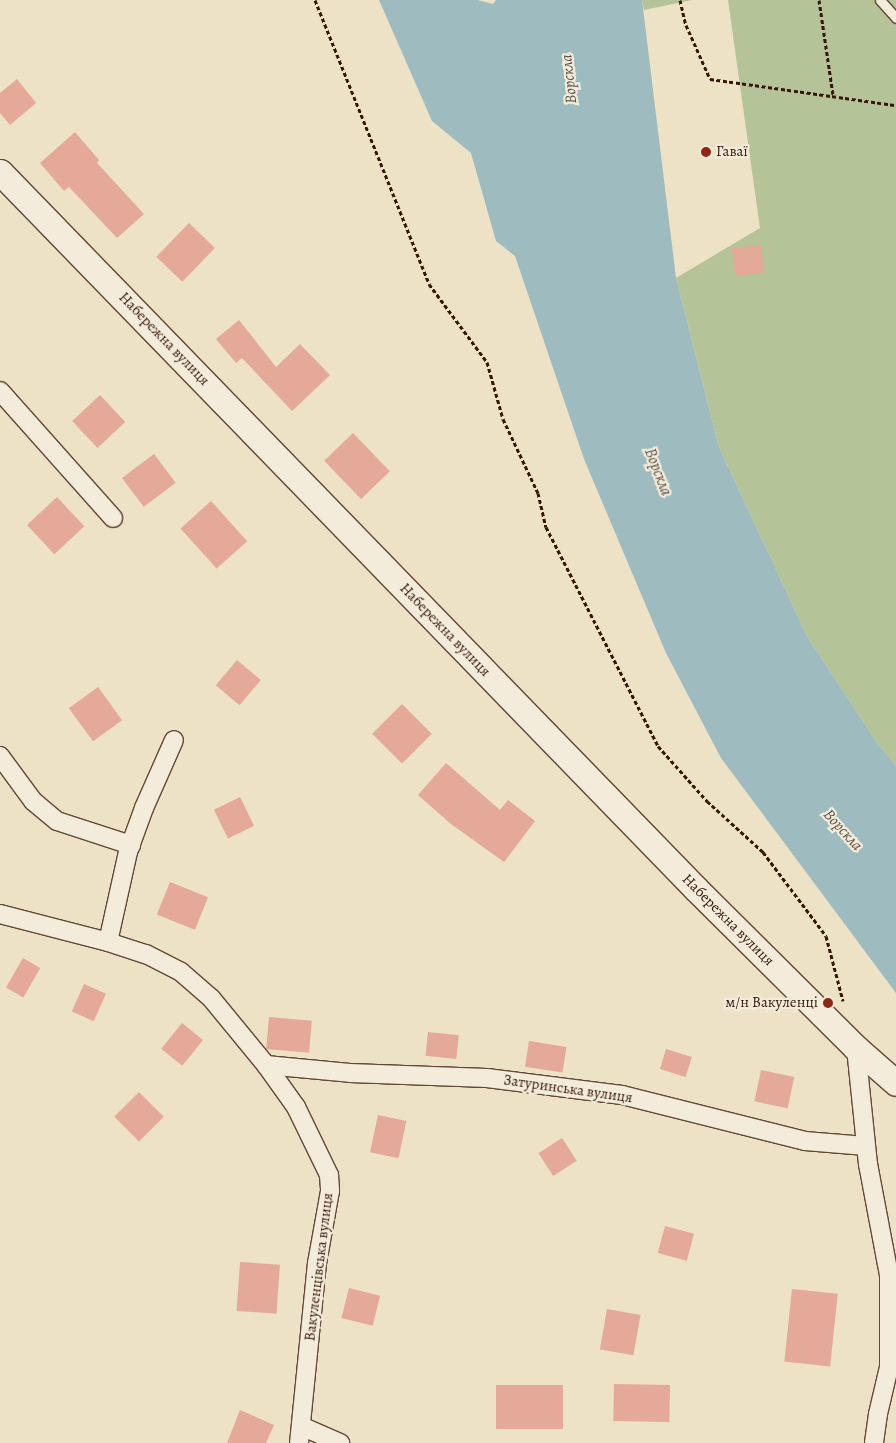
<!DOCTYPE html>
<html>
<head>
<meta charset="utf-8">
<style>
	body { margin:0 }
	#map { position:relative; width:896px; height:1443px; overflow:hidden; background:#ede1c6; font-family:Alegreya,serif }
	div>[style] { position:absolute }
	.green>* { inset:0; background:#b4c398 }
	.water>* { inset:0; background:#9ebbbf }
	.building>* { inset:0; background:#e4a998; transform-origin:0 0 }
	.path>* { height:3px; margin-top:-1.5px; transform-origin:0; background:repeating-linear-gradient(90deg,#351506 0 4px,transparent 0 6.5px) }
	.roads { filter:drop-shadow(1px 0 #634836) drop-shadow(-1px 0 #634836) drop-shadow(0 1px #634836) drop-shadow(0 -1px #634836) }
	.lane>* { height:9px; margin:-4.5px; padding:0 4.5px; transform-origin:4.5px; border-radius:4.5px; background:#f3ecda }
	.street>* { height:18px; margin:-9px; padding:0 9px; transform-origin:9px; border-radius:9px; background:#f3ecda }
	.secondary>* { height:25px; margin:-12.5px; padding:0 12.5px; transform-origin:12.5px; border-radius:12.5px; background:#f3ecda }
	.dots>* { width:14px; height:14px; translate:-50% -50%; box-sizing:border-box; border:2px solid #f3ecda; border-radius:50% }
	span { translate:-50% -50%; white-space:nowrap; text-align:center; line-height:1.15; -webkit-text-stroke:4.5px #f3ecda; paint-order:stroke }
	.poi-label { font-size:15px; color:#351506 }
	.left { translate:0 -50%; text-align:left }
	.right { translate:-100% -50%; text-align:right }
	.street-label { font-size:15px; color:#351506 }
	.water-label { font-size:16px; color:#5a4f47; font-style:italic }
</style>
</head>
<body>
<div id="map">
	<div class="green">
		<div style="clip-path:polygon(642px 0,692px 0,644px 10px)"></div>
		<div style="clip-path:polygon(728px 0,896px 0,896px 766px,875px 740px,807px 636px,719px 447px,676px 278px,760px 228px)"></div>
	</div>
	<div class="water">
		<div style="clip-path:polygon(379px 0,477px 0,493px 4px,496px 0,642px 0,676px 278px,719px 447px,807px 636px,875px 740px,896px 766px,896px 993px,721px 758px,666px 653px,584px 459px,515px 256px,496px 241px,471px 153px,432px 121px)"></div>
	</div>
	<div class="building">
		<div style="clip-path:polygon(17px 79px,36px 103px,10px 125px,0 113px,0 93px)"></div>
		<div style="clip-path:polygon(75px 132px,99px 160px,97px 163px,144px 214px,117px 238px,69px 187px,64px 191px,40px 163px)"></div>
		<div style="left:189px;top:223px;width:36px;height:47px;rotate:44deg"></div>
		<div style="left:761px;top:245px;width:28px;height:29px;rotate:84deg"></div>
		<div style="clip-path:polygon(239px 320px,276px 367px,300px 344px,330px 375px,292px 411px,242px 358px,236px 363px,216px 339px)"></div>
		<div style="left:100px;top:395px;width:37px;height:38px;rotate:47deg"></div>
		<div style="left:353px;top:433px;width:53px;height:40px;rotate:46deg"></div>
		<div style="left:154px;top:454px;width:36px;height:40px;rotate:53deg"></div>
		<div style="left:57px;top:497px;width:40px;height:41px;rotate:47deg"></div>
		<div style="left:211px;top:501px;width:54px;height:41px;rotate:48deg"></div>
		<div style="left:237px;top:660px;width:31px;height:33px;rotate:40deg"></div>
		<div style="left:98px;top:687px;width:41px;height:36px;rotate:54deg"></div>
		<div style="left:402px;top:704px;width:42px;height:42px;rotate:45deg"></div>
		<div style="clip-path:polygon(446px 763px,500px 810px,508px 800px,535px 821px,504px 862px,451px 824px,418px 795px)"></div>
		<div style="left:240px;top:797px;width:32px;height:29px;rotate:64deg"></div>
		<div style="left:170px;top:882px;width:41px;height:35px;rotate:22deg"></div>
		<div style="left:23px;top:958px;width:20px;height:34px;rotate:30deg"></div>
		<div style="left:84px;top:984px;width:24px;height:30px;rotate:24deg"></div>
		<div style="left:269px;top:1017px;width:43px;height:32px;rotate:5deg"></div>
		<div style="left:182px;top:1023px;width:27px;height:33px;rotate:39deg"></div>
		<div style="left:428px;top:1032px;width:31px;height:24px;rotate:6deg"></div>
		<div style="left:529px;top:1041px;width:38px;height:26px;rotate:9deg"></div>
		<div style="left:666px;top:1049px;width:27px;height:21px;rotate:17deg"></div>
		<div style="left:761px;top:1070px;width:34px;height:32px;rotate:12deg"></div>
		<div style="left:139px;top:1092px;width:35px;height:35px;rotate:45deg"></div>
		<div style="left:378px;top:1115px;width:29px;height:38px;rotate:12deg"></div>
		<div style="left:562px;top:1138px;width:27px;height:28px;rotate:57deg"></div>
		<div style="left:665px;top:1226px;width:30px;height:28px;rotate:15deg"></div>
		<div style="left:240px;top:1262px;width:40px;height:49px;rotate:4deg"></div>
		<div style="left:349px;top:1288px;width:32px;height:31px;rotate:14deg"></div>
		<div style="left:792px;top:1289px;width:46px;height:73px;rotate:6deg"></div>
		<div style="left:607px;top:1309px;width:34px;height:41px;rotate:10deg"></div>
		<div style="left:614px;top:1384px;width:56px;height:37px;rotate:1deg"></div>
		<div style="left:496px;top:1385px;width:67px;height:44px"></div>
		<div style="clip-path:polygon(240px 1410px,274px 1425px,266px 1443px,227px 1443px)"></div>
	</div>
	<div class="path">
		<div style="left:315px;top:0;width:306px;rotate:68.1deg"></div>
		<div style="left:429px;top:284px;width:97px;rotate:53.4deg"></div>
		<div style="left:487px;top:362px;width:59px;rotate:74.3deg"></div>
		<div style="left:503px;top:419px;width:82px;rotate:64.7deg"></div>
		<div style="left:538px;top:493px;width:35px;rotate:77deg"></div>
		<div style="left:546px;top:527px;width:246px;rotate:62.9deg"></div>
		<div style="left:658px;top:746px;width:74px;rotate:48.3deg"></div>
		<div style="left:707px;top:801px;width:76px;rotate:42.3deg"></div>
		<div style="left:763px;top:852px;width:105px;rotate:53.1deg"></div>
		<div style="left:826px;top:936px;width:67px;rotate:75.3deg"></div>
		<div style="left:680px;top:0;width:26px;rotate:77deg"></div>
		<div style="left:686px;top:25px;width:59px;rotate:66deg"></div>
		<div style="left:710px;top:79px;width:188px;rotate:8deg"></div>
		<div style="left:819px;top:0;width:96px;rotate:81.6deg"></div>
	</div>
	<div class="roads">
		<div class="lane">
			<div style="left:880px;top:0;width:24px;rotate:48deg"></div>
		</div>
		<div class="street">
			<div style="left:0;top:391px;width:170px;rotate:48.3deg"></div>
			<div style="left:0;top:756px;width:56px;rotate:53.7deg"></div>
			<div style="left:33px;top:801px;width:31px;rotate:40deg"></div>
			<div style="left:57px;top:821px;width:78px;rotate:18deg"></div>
			<div style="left:0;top:914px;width:112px;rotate:14.5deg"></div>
			<div style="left:108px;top:942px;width:40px;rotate:18deg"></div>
			<div style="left:146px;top:954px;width:39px;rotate:27deg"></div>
			<div style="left:181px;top:972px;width:40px;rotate:41deg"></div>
			<div style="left:211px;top:998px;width:87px;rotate:50.6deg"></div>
			<div style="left:266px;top:1065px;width:52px;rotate:54.5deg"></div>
			<div style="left:296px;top:1107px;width:76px;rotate:64.1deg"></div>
			<div style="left:329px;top:1175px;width:16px;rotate:86deg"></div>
			<div style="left:330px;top:1191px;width:73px;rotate:100.2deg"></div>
			<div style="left:317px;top:1263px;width:181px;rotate:95.7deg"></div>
			<div style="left:108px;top:942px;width:92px;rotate:-77.5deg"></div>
			<div style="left:128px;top:852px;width:47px;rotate:-70deg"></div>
			<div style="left:144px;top:808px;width:74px;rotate:-66.2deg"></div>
			<div style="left:856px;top:1048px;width:117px;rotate:84.1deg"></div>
			<div style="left:868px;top:1164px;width:113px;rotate:79.3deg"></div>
			<div style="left:889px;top:1275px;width:92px;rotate:90deg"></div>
			<div style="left:889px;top:1367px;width:48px;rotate:103.2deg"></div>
			<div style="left:878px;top:1414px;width:29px;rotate:98deg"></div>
			<div style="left:266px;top:1065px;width:84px;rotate:5.4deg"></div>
			<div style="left:350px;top:1073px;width:137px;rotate:2.1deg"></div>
			<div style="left:487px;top:1078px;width:136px;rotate:7.2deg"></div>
			<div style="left:622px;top:1095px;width:189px;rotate:14.1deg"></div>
			<div style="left:805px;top:1141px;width:61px;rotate:4.7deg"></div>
			<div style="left:301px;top:1426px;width:43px;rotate:23.6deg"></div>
		</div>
		<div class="secondary">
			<div style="left:0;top:172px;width:999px;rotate:45.85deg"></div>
			<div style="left:696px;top:889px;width:226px;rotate:44.8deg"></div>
			<div style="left:856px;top:1048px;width:53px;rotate:41.2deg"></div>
		</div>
	</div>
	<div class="dots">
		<div style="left:706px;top:152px;background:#8f2418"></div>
		<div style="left:828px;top:1003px;background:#8f2418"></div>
	</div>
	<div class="poi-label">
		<span class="left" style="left:716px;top:152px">Гаваї</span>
		<span class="right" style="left:818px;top:1003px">м/н Вакуленці</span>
	</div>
	<div class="street-label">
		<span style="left:164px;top:339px;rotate:46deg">Набережна вулиця</span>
		<span style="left:445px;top:630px;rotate:46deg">Набережна вулиця</span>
		<span style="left:728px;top:920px;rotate:45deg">Набережна вулиця</span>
		<span style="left:568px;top:1089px;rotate:8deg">Затуринська вулиця</span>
		<span style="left:319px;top:1267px;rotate:-83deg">Вакуленцівська вулиця</span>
	</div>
	<div class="water-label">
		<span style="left:569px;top:79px;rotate:-96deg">Ворскла</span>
		<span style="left:658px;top:472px;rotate:69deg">Ворскла</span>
		<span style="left:843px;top:830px;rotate:48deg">Ворскла</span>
	</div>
</div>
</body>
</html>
